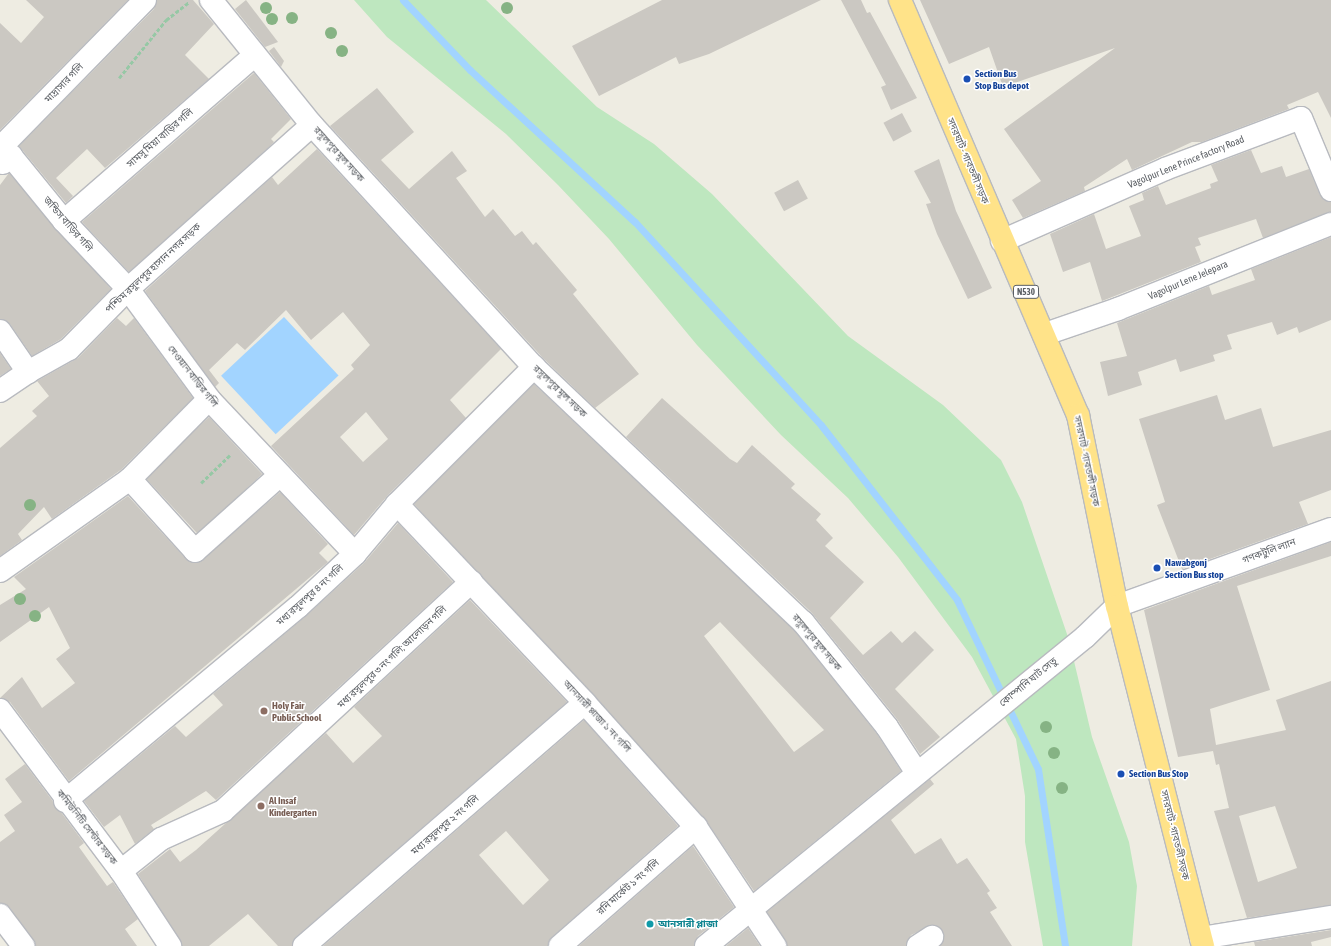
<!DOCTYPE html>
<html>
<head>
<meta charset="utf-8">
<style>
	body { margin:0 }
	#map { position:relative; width:1331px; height:946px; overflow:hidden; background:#eeece2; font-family:"Asap Condensed","Noto Sans Bengali",sans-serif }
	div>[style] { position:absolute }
	.green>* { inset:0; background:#bee7bf }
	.water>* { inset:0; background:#a2d4ff; transform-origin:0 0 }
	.stream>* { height:7px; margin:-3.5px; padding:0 3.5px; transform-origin:3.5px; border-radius:3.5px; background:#a2d4ff }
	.building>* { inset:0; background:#cbc8c2; transform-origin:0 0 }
	.path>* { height:2.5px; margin-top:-1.25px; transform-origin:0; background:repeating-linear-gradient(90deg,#96c8a5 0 4px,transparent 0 6px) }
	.roads { filter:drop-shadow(1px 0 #b8babf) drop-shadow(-1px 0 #b8babf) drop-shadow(0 1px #b8babf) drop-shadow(0 -1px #b8babf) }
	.minor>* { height:22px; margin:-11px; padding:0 11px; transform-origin:11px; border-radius:11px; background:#fff }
	.highway>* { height:22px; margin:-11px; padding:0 11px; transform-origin:11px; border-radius:11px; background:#ffe389 }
	.trees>* { width:12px; height:12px; margin:-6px; border-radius:50%; background:#86b384 }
	.dots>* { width:11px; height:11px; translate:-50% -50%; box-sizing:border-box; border:2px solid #fff; border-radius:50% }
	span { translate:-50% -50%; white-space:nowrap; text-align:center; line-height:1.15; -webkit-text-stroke:3px #fff; paint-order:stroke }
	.shield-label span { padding:1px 3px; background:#fff; border:1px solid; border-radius:3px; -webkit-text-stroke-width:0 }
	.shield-label { font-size:9px; color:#5b5f64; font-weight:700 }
	.transit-label { font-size:10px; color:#164399; font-weight:700 }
	.left { translate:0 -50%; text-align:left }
	.street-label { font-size:10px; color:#5b5f64 }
	.education-label { font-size:10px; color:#785e54; font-weight:700 }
	.culture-label { font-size:10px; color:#0d838f; font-weight:700 }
</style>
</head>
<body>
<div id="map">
	<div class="green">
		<div style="clip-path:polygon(354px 0,486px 0,597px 107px,654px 144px,712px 194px,848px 336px,943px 405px,1001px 460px,1022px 502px,1069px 640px,1092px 737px,1129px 842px,1137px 886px,1132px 946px,1043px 946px,1025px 842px,1025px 796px,1016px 739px,972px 657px,898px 557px,848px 498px,781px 435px,697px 345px,609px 239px,558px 185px,506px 134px,387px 37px)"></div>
	</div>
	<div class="water">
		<div style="left:284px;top:317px;width:80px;height:86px;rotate:47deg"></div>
	</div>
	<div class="stream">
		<div style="left:403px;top:0;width:97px;rotate:46.3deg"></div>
		<div style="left:470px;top:70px;width:224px;rotate:42.7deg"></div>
		<div style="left:635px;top:222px;width:275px;rotate:47.5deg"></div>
		<div style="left:821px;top:425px;width:222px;rotate:52.1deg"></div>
		<div style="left:957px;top:600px;width:187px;rotate:64.4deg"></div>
		<div style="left:1038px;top:769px;width:179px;rotate:81.3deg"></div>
	</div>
	<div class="building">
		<div style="clip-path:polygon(26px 0,128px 0,0 130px,0 23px,21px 43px,44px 17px)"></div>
		<div style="clip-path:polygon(157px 0,193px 0,214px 24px,185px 55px,209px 79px,105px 168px,87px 149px,56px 178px,73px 196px,66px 203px,19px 146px,154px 9px)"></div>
		<div style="clip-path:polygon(246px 0,278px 42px,265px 47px,235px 9px)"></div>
		<div style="clip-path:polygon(662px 0,821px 0,709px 54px,679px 64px,676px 57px,599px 96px,572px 46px)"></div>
		<div style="clip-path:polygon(841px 0,861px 0,867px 13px,870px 12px,917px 98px,891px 110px,881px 87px,886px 85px)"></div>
		<div style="clip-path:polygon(920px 0,1331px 0,1331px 118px,1318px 92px,1287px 105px,1289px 109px,1202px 142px,1192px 142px,1132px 170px,1127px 159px,1084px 187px,1085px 191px,1023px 218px,1012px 200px,1041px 181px,1004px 129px,1115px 48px,1003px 87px,989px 47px,949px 64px)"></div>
		<div style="clip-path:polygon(274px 47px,284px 61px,281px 67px,269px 51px)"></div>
		<div style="clip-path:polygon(254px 73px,291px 119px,271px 139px,274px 142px,269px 147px,129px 272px,82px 222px)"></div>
		<div style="clip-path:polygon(377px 88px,414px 132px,381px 160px,409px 189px,452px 151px,467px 171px,456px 178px,485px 217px,493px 209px,515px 236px,522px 231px,533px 245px,536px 242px,577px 290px,573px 294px,639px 374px,595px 408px,543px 358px,330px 126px)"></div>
		<div style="left:902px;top:113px;width:21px;height:21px;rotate:62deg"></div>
		<div style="clip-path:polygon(evenodd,317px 149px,501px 349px,450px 400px,466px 418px,388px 495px,354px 535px,271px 446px,354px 369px,351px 365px,370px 345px,343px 312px,311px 340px,286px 310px,245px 350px,237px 343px,209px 370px,219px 383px,215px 387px,145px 291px,272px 177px,278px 185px,317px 149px,366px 412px,388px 439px,363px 462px,340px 437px,366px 412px)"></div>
		<div style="clip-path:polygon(1251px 150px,1261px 173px,1282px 166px,1286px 177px,1309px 169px,1320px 195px,1331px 202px,1331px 212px,1263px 238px,1256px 219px,1198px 238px,1201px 245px,1195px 247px,1201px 262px,1102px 301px,1090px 262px,1063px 272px,1050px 234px,1094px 214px,1106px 249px,1141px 236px,1129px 206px,1144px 200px,1142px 193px,1158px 186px,1166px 205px,1211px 188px,1210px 184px,1218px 181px,1211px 165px)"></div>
		<div style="clip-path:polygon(939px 159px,956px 211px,992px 288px,968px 299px,937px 234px,926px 204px,931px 203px,914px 171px)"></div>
		<div style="clip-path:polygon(9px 173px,111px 289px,61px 339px,32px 356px,10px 324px,0 319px,0 185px)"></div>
		<div style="left:798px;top:180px;width:21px;height:27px;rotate:62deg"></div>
		<div style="clip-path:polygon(1331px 237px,1331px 320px,1299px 333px,1297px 327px,1277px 335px,1272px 322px,1227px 335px,1232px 349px,1213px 355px,1215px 361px,1180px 372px,1176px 359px,1138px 372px,1142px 385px,1108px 396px,1100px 362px,1127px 356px,1117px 323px,1209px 286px,1212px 295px,1255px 280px,1251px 269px)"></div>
		<div style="clip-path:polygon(117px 318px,126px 326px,134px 318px,193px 398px,122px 469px,52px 519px,44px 507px,18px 534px,22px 540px,0 556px,0 448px,37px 416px,32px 411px,49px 396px,37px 381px,78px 358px)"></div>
		<div style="clip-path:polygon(0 353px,11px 369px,0 376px)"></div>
		<div style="clip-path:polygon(evenodd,534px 384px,794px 630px,877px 734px,901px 771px,754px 891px,705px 819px,414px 504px,534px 384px,720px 622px,824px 730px,794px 752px,704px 636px,720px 622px)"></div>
		<div style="clip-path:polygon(1217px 395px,1225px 420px,1261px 408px,1273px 447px,1331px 430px,1331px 490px,1299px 502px,1308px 524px,1182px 569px,1157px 505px,1165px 502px,1139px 419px)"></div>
		<div style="clip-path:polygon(662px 398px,730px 459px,737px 463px,752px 445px,795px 484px,791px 488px,821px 514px,816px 520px,833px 538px,825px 546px,864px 582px,830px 618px,863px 655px,891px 631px,902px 643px,915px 631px,934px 650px,895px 689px,940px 737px,920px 754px,897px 719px,812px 613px,626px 437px)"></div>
		<div style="left:209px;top:417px;width:78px;height:88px;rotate:47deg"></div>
		<div style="clip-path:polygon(280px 492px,328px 544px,319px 553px,328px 562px,69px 781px,10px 702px,0 698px,22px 677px,42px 708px,75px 683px,56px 659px,70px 648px,49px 607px,0 642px,0 605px,26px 589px,14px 577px,128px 496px,186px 559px,198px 563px)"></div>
		<div style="clip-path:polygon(398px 523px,453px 582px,216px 800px,206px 791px,151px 825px,154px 829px,135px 844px,120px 815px,104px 827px,84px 801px,175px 726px,186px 737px,223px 705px,213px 694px,306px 616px,364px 563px)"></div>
		<div style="clip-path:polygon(evenodd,1331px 542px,1331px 556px,1237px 586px,1270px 690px,1210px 709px,1216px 745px,1286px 730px,1276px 700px,1331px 681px,1331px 905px,1247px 918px,1214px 811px,1229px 808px,1219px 764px,1216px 765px,1213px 751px,1178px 757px,1144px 610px,1331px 542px,1275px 806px,1297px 868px,1258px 882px,1239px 816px,1275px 806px)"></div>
		<div style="clip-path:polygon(470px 600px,567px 702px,296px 937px,292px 946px,278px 946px,248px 914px,209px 946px,182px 946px,138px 874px,170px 849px,180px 862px,196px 850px,326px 733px,353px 763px,382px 736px,354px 707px)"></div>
		<div style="clip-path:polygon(evenodd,584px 720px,678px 826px,552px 937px,548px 946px,323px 946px,584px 720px,506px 831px,549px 880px,523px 905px,479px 855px,506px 831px)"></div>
		<div style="clip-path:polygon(25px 764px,84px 843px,79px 847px,107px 886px,113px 882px,138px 919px,125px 929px,137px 946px,35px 946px,10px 908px,0 903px,0 842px,15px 831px,4px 815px,22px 802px,5px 779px)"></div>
		<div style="clip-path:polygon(930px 779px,934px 784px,891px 820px,915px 854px,941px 838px,957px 864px,967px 858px,990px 891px,987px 893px,997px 908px,990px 912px,1012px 946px,940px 946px,943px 931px,932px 925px,911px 935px,906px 946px,787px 946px,767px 912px)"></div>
		<div style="clip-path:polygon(693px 846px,734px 907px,698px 936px,694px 946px,579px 946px)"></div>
		<div style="clip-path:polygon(748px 928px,760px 946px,726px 946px)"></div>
		<div style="clip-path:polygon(1331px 930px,1331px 937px,1311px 942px,1312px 946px,1255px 946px,1254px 942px)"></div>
	</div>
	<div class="path">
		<div style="left:119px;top:78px;width:75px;rotate:-51deg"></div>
		<div style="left:166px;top:20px;width:29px;rotate:-38deg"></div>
		<div style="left:201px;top:483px;width:40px;rotate:-44deg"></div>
	</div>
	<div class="roads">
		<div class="minor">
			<div style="left:211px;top:0;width:161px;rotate:51.1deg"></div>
			<div style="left:312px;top:125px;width:328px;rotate:47.5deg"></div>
			<div style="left:534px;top:367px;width:371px;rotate:43.5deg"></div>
			<div style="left:803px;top:622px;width:134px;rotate:51.3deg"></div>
			<div style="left:887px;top:727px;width:55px;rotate:56.9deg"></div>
			<div style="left:11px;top:156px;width:84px;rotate:50.8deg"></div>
			<div style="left:64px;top:221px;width:93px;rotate:46.7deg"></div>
			<div style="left:128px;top:289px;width:137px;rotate:53.6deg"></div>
			<div style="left:209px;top:399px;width:213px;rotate:46.7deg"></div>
			<div style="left:3px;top:163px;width:11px;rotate:-41deg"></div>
			<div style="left:11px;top:156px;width:8px;rotate:-135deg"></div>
			<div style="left:5px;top:150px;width:7px;rotate:-90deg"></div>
			<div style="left:5px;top:143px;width:200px;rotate:-45.6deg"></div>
			<div style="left:64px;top:221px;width:253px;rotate:-41deg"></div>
			<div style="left:1002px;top:241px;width:178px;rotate:-23.8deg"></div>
			<div style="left:1165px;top:169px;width:145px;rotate:-20.6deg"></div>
			<div style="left:1301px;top:118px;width:78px;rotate:67.4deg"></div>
			<div style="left:0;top:331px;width:50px;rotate:55.7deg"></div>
			<div style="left:28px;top:372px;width:47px;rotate:-29.3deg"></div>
			<div style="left:69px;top:349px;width:84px;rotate:-45.5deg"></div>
			<div style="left:128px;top:289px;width:246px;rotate:-41.7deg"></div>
			<div style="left:1045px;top:334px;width:77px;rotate:-18.9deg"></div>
			<div style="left:1118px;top:309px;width:229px;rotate:-21.8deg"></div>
			<div style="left:0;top:391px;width:34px;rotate:-34deg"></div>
			<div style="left:130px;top:479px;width:97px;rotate:47.9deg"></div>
			<div style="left:195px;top:551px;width:114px;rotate:-41.8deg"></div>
			<div style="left:397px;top:504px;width:274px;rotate:46.6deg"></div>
			<div style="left:585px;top:703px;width:166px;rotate:48.2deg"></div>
			<div style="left:696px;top:827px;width:143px;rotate:56.4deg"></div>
			<div style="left:0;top:571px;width:159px;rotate:-35.3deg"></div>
			<div style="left:130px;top:479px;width:112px;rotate:-45.4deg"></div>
			<div style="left:0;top:710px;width:201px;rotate:53.1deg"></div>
			<div style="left:121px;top:871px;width:90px;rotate:56.8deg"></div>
			<div style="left:65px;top:801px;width:303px;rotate:-39.8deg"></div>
			<div style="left:298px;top:607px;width:78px;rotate:-42.9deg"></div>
			<div style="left:355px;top:554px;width:65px;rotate:-50deg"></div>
			<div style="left:397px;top:504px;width:194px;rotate:-45deg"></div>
			<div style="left:121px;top:871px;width:51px;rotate:-38.7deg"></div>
			<div style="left:161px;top:839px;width:68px;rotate:-24.3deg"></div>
			<div style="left:223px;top:811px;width:338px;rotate:-42.7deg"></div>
			<div style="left:0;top:915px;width:39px;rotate:53deg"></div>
			<div style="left:1201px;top:938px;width:132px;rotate:-9.2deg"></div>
			<div style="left:304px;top:946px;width:371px;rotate:-40.9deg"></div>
			<div style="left:560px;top:946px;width:181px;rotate:-41.2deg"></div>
			<div style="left:706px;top:946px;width:489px;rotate:-39.2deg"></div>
			<div style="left:1085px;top:637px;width:45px;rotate:-44.1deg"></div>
			<div style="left:1117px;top:606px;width:227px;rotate:-19.8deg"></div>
			<div style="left:918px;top:946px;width:17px;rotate:-33deg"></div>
		</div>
		<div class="highway">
			<div style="left:900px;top:0;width:452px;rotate:66.8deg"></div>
			<div style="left:1078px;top:415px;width:195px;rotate:78.5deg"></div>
			<div style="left:1117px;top:606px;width:351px;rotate:75.8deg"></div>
		</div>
	</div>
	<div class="trees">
		<div style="left:266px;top:8px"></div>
		<div style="left:507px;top:8px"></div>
		<div style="left:292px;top:18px"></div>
		<div style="left:272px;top:19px"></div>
		<div style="left:331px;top:33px"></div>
		<div style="left:342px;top:51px"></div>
		<div style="left:30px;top:505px"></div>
		<div style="left:20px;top:599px"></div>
		<div style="left:35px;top:616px"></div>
		<div style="left:1046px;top:727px"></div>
		<div style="left:1054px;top:753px"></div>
		<div style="left:1062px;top:788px"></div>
	</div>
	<div class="dots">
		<div style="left:967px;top:79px;background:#1a4fb4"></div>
		<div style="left:1157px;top:568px;background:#1a4fb4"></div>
		<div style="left:264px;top:711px;background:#8d6e63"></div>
		<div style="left:1121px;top:774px;background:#1a4fb4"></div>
		<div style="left:261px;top:806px;background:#8d6e63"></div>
		<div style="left:650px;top:924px;background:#0f9aa8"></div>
	</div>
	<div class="shield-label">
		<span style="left:1026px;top:292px">N530</span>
	</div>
	<div class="transit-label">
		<span class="left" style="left:975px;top:79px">Section Bus<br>Stop Bus depot</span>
		<span class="left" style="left:1165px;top:568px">Nawabgonj<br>Section Bus stop</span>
		<span class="left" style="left:1129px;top:774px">Section Bus Stop</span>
	</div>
	<div class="street-label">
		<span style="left:64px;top:83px;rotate:-46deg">মাদ্রাসার গলি</span>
		<span style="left:160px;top:138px;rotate:-41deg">সামসু মিয়া বাড়ির গলি</span>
		<span style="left:339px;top:154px;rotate:48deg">রসুলপুর মূল সড়ক</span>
		<span style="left:968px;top:161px;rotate:67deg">সদরঘাট - গাবতলী সড়ক</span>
		<span style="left:1186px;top:162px;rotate:-22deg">Vagolpur Lene Prince factory Road</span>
		<span style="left:68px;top:224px;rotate:49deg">জন্ডিস বাড়ির গলি</span>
		<span style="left:153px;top:268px;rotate:-43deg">পশ্চিম রসুলপুর হাসান নগর সড়ক</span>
		<span style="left:1188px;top:280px;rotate:-23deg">Vagolpur Lene Jelepara</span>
		<span style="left:193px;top:376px;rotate:52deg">দেওয়ান বাড়ির গলি</span>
		<span style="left:560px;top:391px;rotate:44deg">রসুলপুর মূল সড়ক</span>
		<span style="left:1087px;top:461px;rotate:78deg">সদরঘাট - গাবতলী সড়ক</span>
		<span style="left:1269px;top:551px;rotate:-20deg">গণকটুলি ল্যান</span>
		<span style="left:310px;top:595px;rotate:-42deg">মধ্য রসুলপুর ৪ নং গলি</span>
		<span style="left:817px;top:642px;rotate:50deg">রসুলপুর মূল সড়ক</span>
		<span style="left:392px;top:657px;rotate:-43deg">মধ্য রসুলপুর ৩ নং গলি; আলোড়ন গলি</span>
		<span style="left:1028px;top:682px;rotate:-39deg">কোম্পানি ঘাট সেতু</span>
		<span style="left:597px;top:716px;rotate:47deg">আনসারী প্লাজা ১ নং গলি</span>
		<span style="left:445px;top:825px;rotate:-41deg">মধ্য রসুলপুর ২ নং গলি</span>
		<span style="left:87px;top:827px;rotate:52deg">কমিউনিটি সেন্টার সড়ক</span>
		<span style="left:1175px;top:835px;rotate:76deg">সদরঘাট - গাবতলী সড়ক</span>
		<span style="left:628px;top:887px;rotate:-41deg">রনি মার্কেট ১ নং গলি</span>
	</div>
	<div class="education-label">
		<span class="left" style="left:272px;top:711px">Holy Fair<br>Public School</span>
		<span class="left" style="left:269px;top:806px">Al Insaf<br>Kindergarten</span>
	</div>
	<div class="culture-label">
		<span class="left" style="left:658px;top:924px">আনসারী প্লাজা</span>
	</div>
</div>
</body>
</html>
